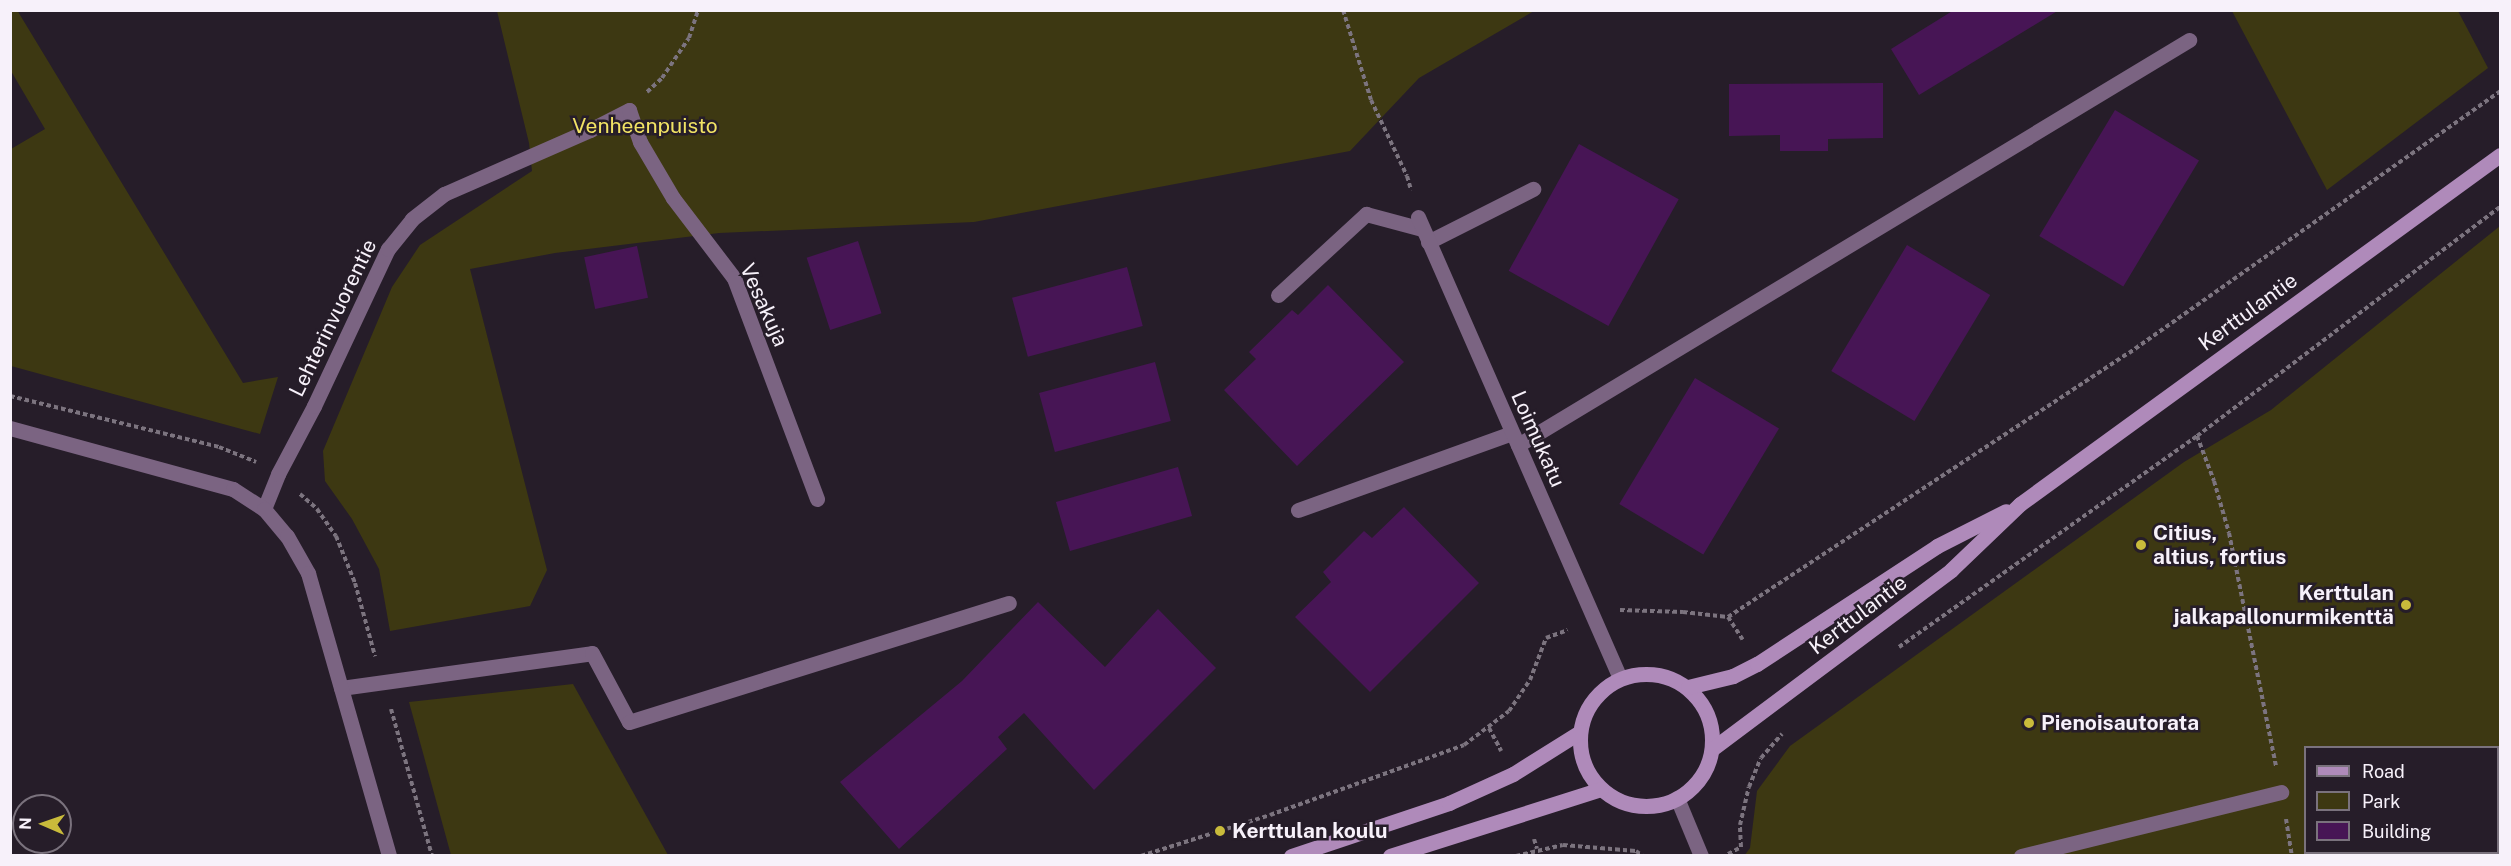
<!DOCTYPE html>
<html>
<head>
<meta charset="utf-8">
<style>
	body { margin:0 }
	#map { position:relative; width:2511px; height:866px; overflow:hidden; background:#261d29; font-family:"Public Sans",sans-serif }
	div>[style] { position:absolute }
	.green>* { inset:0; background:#3d3812 }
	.building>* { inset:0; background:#471555; transform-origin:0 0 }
	.path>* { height:4px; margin-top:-2px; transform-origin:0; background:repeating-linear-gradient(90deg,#7c747f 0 4.5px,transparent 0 7.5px) }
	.lane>* { height:15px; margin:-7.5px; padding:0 7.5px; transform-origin:7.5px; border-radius:7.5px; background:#7b6482 }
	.street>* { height:15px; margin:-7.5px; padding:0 7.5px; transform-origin:7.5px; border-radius:7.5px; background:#7b6482 }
	.secondary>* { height:15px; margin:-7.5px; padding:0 7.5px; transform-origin:7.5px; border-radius:7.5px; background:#af8aba }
	.secondary>.ring { margin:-7.5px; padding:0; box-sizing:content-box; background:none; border:15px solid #af8aba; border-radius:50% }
	.dots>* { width:16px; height:16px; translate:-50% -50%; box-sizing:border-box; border:3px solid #261d29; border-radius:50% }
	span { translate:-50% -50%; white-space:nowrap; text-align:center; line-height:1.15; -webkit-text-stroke:5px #261d29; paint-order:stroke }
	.park-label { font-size:21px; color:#f1e364 }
	.street-label { font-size:21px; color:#f7f1fa }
	.poi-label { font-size:21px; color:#f7f1fa; font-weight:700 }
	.left { translate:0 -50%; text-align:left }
	.right { translate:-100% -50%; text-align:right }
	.frame { position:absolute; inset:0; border:12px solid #f7f1fa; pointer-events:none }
	.legend { position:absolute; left:2304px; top:746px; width:195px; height:108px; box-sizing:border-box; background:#261d29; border:2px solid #7a727d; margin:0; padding:8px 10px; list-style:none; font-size:18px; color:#f7f1fa }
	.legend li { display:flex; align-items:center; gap:12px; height:30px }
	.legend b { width:30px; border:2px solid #7a727d }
	.north { position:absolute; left:12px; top:794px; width:60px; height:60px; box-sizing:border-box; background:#261d29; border:2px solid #7a727d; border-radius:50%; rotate:272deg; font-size:16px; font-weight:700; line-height:24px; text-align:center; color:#f7f1fa }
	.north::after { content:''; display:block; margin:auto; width:21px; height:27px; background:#c9bb3b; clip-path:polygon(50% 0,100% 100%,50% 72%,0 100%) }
</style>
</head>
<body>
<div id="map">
	<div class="green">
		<div style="clip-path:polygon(17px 10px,243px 383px,278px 377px,260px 434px,11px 366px,11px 149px,45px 129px,11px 71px,11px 11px)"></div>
		<div style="clip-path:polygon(497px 11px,1534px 11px,1419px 78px,1350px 151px,974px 222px,719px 233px,555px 253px,470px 269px,547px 570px,530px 606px,390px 631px,379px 569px,352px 519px,325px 481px,323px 451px,392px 287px,420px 245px,532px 171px,529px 143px)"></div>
		<div style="clip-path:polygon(2232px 11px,2458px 11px,2488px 68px,2327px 190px)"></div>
		<div style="clip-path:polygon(evenodd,2500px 226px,2500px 855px,1744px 856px,1750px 848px,1757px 791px,1790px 746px,2184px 462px,2271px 410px,2500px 226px,2306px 748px,2498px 748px,2498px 852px,2306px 852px,2306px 748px)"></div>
		<div style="clip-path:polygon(573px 684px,668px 855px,451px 855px,409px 702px)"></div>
	</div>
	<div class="building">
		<div style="clip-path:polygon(1954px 10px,2059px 10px,1919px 95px,1891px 49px)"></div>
		<div style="clip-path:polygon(1883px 83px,1883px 138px,1828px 139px,1828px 151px,1780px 151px,1780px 135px,1729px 136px,1729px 84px)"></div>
		<div style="left:2115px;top:110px;width:98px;height:147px;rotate:31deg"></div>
		<div style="left:1579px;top:144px;width:114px;height:145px;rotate:29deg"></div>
		<div style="left:858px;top:241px;width:76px;height:54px;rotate:72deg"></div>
		<div style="left:1907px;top:245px;width:97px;height:147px;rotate:31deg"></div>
		<div style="left:637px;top:246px;width:53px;height:54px;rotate:78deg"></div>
		<div style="left:1127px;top:267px;width:61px;height:119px;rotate:75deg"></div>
		<div style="clip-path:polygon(1328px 285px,1404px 362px,1297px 466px,1224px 390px,1256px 359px,1249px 352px,1292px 310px,1298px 315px)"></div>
		<div style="left:1155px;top:362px;width:61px;height:120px;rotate:75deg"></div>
		<div style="left:1695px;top:378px;width:98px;height:147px;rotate:31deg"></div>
		<div style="left:1178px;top:467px;width:51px;height:127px;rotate:74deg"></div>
		<div style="clip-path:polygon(1404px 507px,1479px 583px,1370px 692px,1295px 617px,1331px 582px,1323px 572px,1364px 531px,1372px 538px)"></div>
		<div style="clip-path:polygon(1038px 602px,1105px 667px,1158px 609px,1216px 668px,1094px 790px,1024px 713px,998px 737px,1007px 749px,899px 849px,840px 782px,962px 681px)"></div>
	</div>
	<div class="path">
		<div style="left:1343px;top:10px;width:94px;rotate:72.7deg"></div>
		<div style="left:1371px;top:100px;width:84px;rotate:64.7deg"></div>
		<div style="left:1407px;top:176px;width:15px;rotate:74deg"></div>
		<div style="left:647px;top:92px;width:21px;rotate:-43deg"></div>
		<div style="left:662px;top:78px;width:48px;rotate:-56deg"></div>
		<div style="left:689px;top:38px;width:29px;rotate:-72deg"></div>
		<div style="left:10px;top:396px;width:215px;rotate:13.7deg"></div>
		<div style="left:219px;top:447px;width:40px;rotate:22deg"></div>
		<div style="left:2197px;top:436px;width:48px;rotate:69.3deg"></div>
		<div style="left:2214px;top:481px;width:54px;rotate:73.9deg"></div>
		<div style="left:2229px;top:533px;width:239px;rotate:78.6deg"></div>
		<div style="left:300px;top:494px;width:23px;rotate:41deg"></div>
		<div style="left:317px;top:509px;width:33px;rotate:55deg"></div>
		<div style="left:336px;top:536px;width:51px;rotate:68deg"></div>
		<div style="left:355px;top:583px;width:76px;rotate:74.7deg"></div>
		<div style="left:1620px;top:610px;width:63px;rotate:1.8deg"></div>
		<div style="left:1683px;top:612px;width:45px;rotate:6.3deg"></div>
		<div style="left:1728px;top:617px;width:480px;rotate:-33.4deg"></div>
		<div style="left:2129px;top:353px;width:454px;rotate:-35.2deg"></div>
		<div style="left:1728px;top:617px;width:27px;rotate:57deg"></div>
		<div style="left:1899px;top:647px;width:365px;rotate:-35.3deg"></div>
		<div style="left:2197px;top:436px;width:380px;rotate:-37.1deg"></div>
		<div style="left:391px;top:709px;width:153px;rotate:74.4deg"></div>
		<div style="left:1489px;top:728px;width:26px;rotate:62deg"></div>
		<div style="left:2286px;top:819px;width:37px;rotate:81deg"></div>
		<div style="left:1534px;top:839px;width:10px;rotate:73deg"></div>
		<div style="left:2498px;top:844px;width:2px;rotate:-27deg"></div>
		<div style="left:1728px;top:854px;width:15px;rotate:-28deg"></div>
		<div style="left:1741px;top:847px;width:22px;rotate:-93deg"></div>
		<div style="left:1740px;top:825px;width:39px;rotate:-77deg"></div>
		<div style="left:1749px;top:787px;width:31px;rotate:-68deg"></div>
		<div style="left:1761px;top:758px;width:32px;rotate:-49deg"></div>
		<div style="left:1141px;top:856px;width:135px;rotate:-17.6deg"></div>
		<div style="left:1270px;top:815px;width:206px;rotate:-19.8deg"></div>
		<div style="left:1464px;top:745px;width:56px;rotate:-37.1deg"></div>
		<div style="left:1509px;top:711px;width:37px;rotate:-56deg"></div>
		<div style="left:1530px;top:680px;width:45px;rotate:-69.1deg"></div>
		<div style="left:1546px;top:638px;width:23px;rotate:-20deg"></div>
		<div style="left:1516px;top:856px;width:48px;rotate:-13.2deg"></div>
		<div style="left:1563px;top:845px;width:73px;rotate:4.7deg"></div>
		<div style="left:1636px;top:851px;width:9px;rotate:36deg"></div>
		<div style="left:2450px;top:856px;width:14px;rotate:-17deg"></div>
	</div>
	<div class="lane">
		<div style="left:1428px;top:242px;width:118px;rotate:-26.8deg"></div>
		<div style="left:1278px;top:295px;width:120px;rotate:-42.6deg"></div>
		<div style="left:1366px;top:214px;width:58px;rotate:15deg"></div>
		<div style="left:1518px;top:445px;width:784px;rotate:-31.11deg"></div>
		<div style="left:264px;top:509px;width:38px;rotate:-68deg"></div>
		<div style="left:278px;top:474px;width:77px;rotate:-62.1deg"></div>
		<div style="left:314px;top:406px;width:174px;rotate:-64.8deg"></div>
		<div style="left:388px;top:249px;width:38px;rotate:-51deg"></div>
		<div style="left:412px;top:219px;width:41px;rotate:-38deg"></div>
		<div style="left:444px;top:194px;width:159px;rotate:-23.7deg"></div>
		<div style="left:590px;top:130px;width:44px;rotate:-27.1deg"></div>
		<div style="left:629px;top:110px;width:34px;rotate:71deg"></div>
		<div style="left:640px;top:142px;width:65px;rotate:59.5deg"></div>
		<div style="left:673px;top:198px;width:101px;rotate:52.7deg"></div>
		<div style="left:734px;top:278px;width:236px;rotate:69.4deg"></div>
		<div style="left:1298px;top:510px;width:227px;rotate:-19.8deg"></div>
		<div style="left:341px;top:688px;width:253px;rotate:-7.9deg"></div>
		<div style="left:592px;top:653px;width:78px;rotate:61.8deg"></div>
		<div style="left:629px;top:722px;width:398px;rotate:-17.4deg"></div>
		<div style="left:2021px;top:856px;width:268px;rotate:-13.8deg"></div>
	</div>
	<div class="street">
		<div style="left:1418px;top:217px;width:503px;rotate:66.34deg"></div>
		<div style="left:10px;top:428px;width:231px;rotate:15.3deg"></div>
		<div style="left:233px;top:489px;width:37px;rotate:33deg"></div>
		<div style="left:264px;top:509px;width:35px;rotate:50deg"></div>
		<div style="left:287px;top:536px;width:43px;rotate:60.4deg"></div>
		<div style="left:308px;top:573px;width:294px;rotate:74deg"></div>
		<div style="left:1677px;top:798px;width:63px;rotate:67.5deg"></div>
	</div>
	<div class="secondary">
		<div class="ring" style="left:1580px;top:674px;width:117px;height:117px"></div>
		<div style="left:1688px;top:687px;width:46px;rotate:-13.7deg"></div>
		<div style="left:1733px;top:676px;width:27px;rotate:-27deg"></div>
		<div style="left:1757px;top:664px;width:215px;rotate:-33.2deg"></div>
		<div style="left:1937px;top:546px;width:77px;rotate:-26.9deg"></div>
		<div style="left:1712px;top:749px;width:299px;rotate:-36.8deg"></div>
		<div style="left:1951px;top:570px;width:95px;rotate:-43.7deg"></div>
		<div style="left:2020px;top:504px;width:593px;rotate:-36.02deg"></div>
		<div style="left:1291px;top:856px;width:167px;rotate:-18.5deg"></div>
		<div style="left:1449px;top:803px;width:70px;rotate:-24.4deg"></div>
		<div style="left:1513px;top:774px;width:79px;rotate:-32.1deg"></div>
		<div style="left:1390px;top:856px;width:221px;rotate:-17.6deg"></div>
	</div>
	<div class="dots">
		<div style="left:2141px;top:545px;background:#c9bb3b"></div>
		<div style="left:2406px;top:605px;background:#c9bb3b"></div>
		<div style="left:2029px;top:723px;background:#c9bb3b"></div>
		<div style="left:1220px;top:831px;background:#c9bb3b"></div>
	</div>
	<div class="park-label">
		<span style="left:645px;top:126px">Venheenpuisto</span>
	</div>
	<div class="street-label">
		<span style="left:764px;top:305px;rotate:66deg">Vesakuja</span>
		<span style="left:2248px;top:312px;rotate:-36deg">Kerttulantie</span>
		<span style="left:333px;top:318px;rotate:-64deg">Lehterinvuorentie</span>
		<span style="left:1538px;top:439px;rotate:66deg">Loimukatu</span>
		<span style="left:1858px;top:615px;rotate:-37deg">Kerttulantie</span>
	</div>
	<div class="poi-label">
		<span class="left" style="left:2153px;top:545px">Citius,<br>altius, fortius</span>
		<span class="right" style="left:2394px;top:605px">Kerttulan<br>jalkapallonurmikenttä</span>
		<span class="left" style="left:2041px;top:723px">Pienoisautorata</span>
		<span class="left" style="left:1232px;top:831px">Kerttulan koulu</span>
	</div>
	<div class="frame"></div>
	<ul class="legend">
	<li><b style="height:8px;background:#af8aba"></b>Road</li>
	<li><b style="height:16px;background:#3d3812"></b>Park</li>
	<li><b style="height:16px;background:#471555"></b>Building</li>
	</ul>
	<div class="north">N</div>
</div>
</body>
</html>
